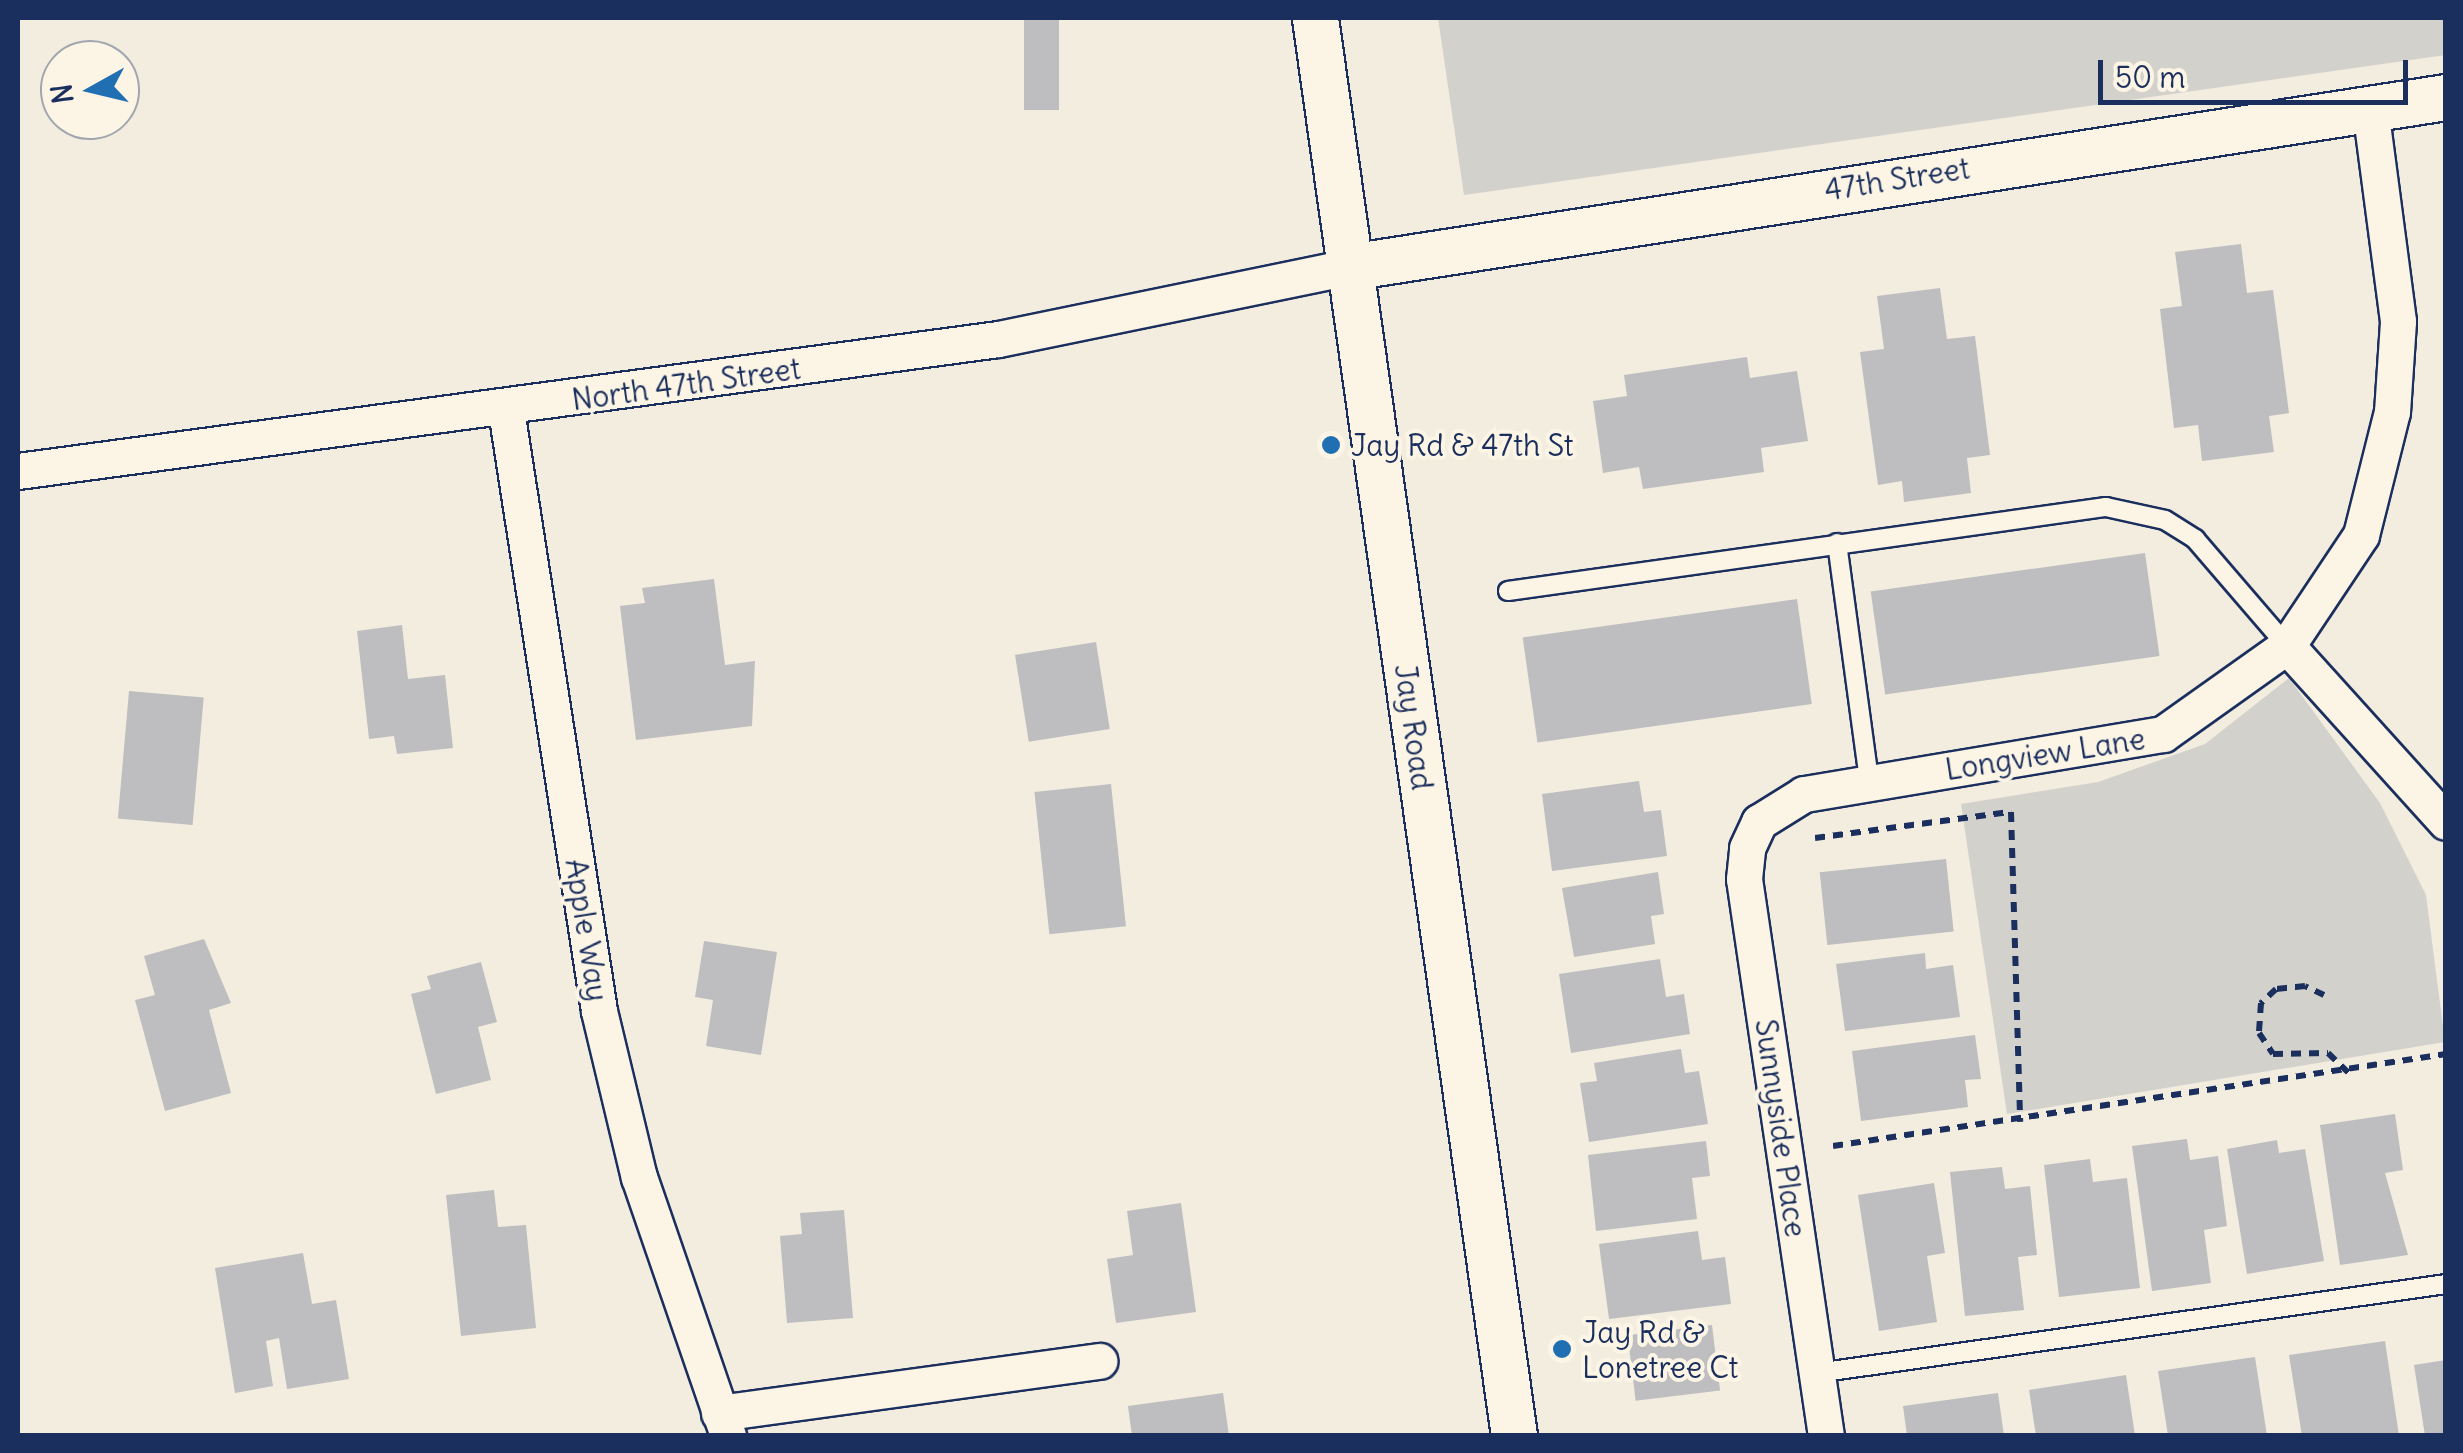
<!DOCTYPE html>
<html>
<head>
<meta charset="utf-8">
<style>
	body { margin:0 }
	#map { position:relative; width:2463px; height:1453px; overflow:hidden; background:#f3ede0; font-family:Delius,sans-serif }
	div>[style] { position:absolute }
	.green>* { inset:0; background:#d3d1cc }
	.building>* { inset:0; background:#bebec0; transform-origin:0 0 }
	.path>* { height:6px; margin-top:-3px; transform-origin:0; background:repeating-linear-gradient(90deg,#1b2f5e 0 10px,transparent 0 18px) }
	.roads { filter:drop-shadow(2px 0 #1b2f5e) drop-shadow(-2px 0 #1b2f5e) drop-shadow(0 2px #1b2f5e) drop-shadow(0 -2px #1b2f5e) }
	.service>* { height:18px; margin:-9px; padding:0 9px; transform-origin:9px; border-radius:9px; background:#fcf5e5 }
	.minor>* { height:35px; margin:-17.5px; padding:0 17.5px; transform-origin:17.5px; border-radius:17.5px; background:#fcf5e5 }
	.tertiary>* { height:45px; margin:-22.5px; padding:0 22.5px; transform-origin:22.5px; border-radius:22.5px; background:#fcf5e5 }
	.dots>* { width:28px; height:28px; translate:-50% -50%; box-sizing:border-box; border:5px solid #fcf5e5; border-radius:50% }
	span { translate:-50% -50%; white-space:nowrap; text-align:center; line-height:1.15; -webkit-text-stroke:8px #fcf5e5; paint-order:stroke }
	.street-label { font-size:30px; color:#1b2f5e }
	.poi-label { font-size:30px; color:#1b2f5e }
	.left { translate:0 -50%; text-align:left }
	.frame { position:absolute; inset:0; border:20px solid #1b2f5e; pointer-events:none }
	.north { position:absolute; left:40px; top:40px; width:100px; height:100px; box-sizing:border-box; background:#fcf5e5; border:2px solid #a2a6af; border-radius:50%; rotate:262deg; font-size:28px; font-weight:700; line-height:40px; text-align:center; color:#1b2f5e }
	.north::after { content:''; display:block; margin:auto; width:35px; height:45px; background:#1f6fb2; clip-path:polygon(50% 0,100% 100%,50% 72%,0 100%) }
	.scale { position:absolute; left:2098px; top:60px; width:310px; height:45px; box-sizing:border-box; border:5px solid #1b2f5e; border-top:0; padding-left:12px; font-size:30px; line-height:35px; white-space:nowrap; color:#1b2f5e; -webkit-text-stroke:8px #fcf5e5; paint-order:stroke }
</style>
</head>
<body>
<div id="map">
	<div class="green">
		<div style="clip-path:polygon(1438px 18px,2445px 18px,2446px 55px,1464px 195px)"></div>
		<div style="clip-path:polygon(2289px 678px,2380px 803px,2426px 895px,2445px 1042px,2007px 1114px,1961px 804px,2098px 782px,2205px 744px)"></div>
	</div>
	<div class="building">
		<div style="left:1024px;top:18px;width:35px;height:92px"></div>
		<div style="clip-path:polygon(2241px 244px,2247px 293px,2273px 290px,2289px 413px,2269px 416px,2274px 452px,2202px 461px,2198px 425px,2174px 428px,2160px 309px,2182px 306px,2175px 252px)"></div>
		<div style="clip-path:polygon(1940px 288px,1947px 339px,1975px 336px,1990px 455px,1967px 458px,1971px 493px,1904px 502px,1902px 481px,1878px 485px,1860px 352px,1884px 349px,1877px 296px)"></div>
		<div style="clip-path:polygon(1747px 357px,1750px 378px,1797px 371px,1808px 441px,1761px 448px,1764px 472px,1643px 489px,1639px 467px,1603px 473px,1593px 401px,1627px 396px,1624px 375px)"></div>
		<div style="left:2145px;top:553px;width:104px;height:277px;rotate:82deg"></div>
		<div style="clip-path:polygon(714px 579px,725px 665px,755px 661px,752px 726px,636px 740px,620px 606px,645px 603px,642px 588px)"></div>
		<div style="left:1797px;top:599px;width:106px;height:277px;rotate:82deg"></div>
		<div style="clip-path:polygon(402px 625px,408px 679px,445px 675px,453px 748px,397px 754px,394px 736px,369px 739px,357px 631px)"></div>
		<div style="left:1096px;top:642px;width:88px;height:82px;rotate:81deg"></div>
		<div style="left:129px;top:691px;width:75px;height:128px;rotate:5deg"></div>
		<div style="clip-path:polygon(1639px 781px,1644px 812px,1661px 810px,1667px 856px,1552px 871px,1542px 794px)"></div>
		<div style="left:1111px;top:784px;width:143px;height:77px;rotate:84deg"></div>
		<div style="left:1946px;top:859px;width:73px;height:127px;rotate:84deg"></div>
		<div style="clip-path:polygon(1658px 872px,1664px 914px,1651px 916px,1655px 944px,1574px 957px,1562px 888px)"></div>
		<div style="clip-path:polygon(204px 939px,231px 1003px,209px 1010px,231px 1093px,165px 1111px,135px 1000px,155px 995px,144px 956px)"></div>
		<div style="clip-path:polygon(704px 941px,777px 952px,761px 1055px,706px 1046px,713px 1000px,695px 997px)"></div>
		<div style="clip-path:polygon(1925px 953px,1926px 969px,1953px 965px,1960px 1017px,1845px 1031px,1836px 964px)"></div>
		<div style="clip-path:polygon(1660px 959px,1666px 997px,1684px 994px,1690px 1034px,1571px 1053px,1559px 974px)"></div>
		<div style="clip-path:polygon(481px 962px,497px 1022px,478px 1027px,491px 1080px,436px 1094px,411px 994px,431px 989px,427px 976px)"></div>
		<div style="clip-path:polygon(1975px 1035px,1981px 1079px,1965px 1080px,1968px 1107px,1861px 1121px,1852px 1051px)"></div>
		<div style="clip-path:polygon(1681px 1049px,1685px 1073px,1699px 1071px,1708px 1124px,1589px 1142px,1580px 1083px,1597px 1081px,1594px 1063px)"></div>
		<div style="clip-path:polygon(2395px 1114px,2403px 1170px,2385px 1173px,2408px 1255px,2340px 1265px,2320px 1125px)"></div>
		<div style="clip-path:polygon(2187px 1139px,2190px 1160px,2218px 1156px,2227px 1226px,2204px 1230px,2211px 1283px,2152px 1291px,2132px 1146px)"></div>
		<div style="clip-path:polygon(2277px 1140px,2279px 1153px,2305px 1149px,2324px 1261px,2247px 1274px,2227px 1149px)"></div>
		<div style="clip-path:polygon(1706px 1141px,1710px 1176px,1692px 1178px,1697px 1219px,1596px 1231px,1588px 1155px)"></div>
		<div style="clip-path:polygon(2090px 1159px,2093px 1182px,2127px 1178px,2140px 1288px,2059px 1297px,2044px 1165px)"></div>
		<div style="clip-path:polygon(2002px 1167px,2005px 1189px,2030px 1186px,2037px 1255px,2018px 1257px,2024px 1310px,1965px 1316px,1950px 1172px)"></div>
		<div style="clip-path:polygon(1934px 1183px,1945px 1253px,1927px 1256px,1937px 1322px,1879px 1331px,1858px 1195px)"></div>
		<div style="clip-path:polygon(494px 1190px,498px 1227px,526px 1225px,536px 1328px,461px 1336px,446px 1195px)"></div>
		<div style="clip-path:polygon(1181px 1203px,1196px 1312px,1116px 1323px,1107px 1259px,1133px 1255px,1127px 1211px)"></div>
		<div style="clip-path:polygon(844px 1210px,853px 1318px,787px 1323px,780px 1236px,802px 1234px,800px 1213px)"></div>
		<div style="clip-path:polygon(1698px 1231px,1702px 1260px,1725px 1257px,1731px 1304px,1609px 1319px,1599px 1244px)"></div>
		<div style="clip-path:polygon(303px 1253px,312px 1304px,336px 1300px,349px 1379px,287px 1389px,279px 1338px,266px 1341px,273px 1386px,235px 1393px,215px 1268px)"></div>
		<div style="left:1712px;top:1325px;width:66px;height:85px;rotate:83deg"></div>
		<div style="clip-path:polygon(2385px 1341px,2399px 1436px,2302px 1436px,2289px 1355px)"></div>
		<div style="clip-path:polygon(2255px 1357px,2267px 1436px,2168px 1436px,2158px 1371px)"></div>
		<div style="clip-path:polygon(2446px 1360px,2446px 1436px,2425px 1436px,2414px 1365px)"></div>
		<div style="clip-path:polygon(2126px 1375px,2135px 1436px,2036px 1436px,2029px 1390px)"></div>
		<div style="clip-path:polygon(1223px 1393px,1229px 1436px,1132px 1436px,1128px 1406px)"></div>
		<div style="clip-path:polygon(1998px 1393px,2004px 1436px,1907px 1436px,1903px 1406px)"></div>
	</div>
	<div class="path">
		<div style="left:1815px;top:838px;width:198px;rotate:-7.6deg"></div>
		<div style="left:2011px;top:812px;width:310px;rotate:88.3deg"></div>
		<div style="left:2324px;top:995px;width:21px;rotate:-155deg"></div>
		<div style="left:2305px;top:986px;width:29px;rotate:174deg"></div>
		<div style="left:2276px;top:989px;width:21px;rotate:137deg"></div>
		<div style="left:2261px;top:1003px;width:30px;rotate:94deg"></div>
		<div style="left:2259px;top:1033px;width:25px;rotate:56deg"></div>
		<div style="left:2273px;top:1054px;width:55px;rotate:-1deg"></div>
		<div style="left:2328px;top:1053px;width:29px;rotate:44deg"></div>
		<div style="left:1833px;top:1146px;width:620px;rotate:-8.54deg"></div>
	</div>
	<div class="roads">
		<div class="service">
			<div style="left:1837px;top:543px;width:240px;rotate:82.3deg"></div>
			<div style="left:1508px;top:591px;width:604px;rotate:-8deg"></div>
			<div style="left:2106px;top:507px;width:60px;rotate:12.4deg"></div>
			<div style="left:2165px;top:520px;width:36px;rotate:32deg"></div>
			<div style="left:2195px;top:539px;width:141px;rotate:49.3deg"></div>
			<div style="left:1817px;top:1373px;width:635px;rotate:-8.05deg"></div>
		</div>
		<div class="minor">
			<div style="left:506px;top:410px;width:608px;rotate:81.2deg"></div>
			<div style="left:599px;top:1011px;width:171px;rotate:76.5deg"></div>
			<div style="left:639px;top:1177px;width:274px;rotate:71deg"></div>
			<div style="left:18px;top:471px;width:989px;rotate:-7.67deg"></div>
			<div style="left:998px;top:339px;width:358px;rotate:-11.6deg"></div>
			<div style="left:2287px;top:646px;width:237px;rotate:47.9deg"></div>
			<div style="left:719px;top:1413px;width:384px;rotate:-7.8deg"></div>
			<div style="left:1826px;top:1436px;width:563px;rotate:-98.37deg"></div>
			<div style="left:1744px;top:879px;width:31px;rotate:-84deg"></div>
			<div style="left:1747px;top:848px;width:29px;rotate:-65deg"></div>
			<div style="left:1759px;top:822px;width:53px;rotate:-31.9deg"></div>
			<div style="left:1804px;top:794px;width:364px;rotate:-9.5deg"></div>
			<div style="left:2163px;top:734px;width:152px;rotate:-35.4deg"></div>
			<div style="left:2287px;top:646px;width:133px;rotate:-56.3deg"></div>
			<div style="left:2361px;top:535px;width:127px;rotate:-75.9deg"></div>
			<div style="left:2392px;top:412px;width:91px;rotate:-86.2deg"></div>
			<div style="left:2398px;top:321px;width:215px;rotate:-97.5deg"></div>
		</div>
		<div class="tertiary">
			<div style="left:1315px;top:18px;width:1432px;rotate:82.01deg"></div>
			<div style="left:1349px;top:267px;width:1110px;rotate:-8.81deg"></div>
		</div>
	</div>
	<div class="dots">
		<div style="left:1331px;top:445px;background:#1f6fb2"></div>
		<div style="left:1562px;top:1349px;background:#1f6fb2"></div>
	</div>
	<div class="street-label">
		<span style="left:1897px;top:179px;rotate:-9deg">47th Street</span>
		<span style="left:686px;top:384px;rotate:-8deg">North 47th Street</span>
		<span style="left:1414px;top:727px;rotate:82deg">Jay Road</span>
		<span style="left:2045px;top:754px;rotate:-9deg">Longview Lane</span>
		<span style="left:587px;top:930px;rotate:81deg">Apple Way</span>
		<span style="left:1781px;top:1128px;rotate:82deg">Sunnyside Place</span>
	</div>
	<div class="poi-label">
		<span class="left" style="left:1351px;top:445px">Jay Rd &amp; 47th St</span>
		<span class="left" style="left:1582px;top:1349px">Jay Rd &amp;<br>Lonetree Ct</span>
	</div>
	<div class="frame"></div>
	<div class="north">N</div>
	<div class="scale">50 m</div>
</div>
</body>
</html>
